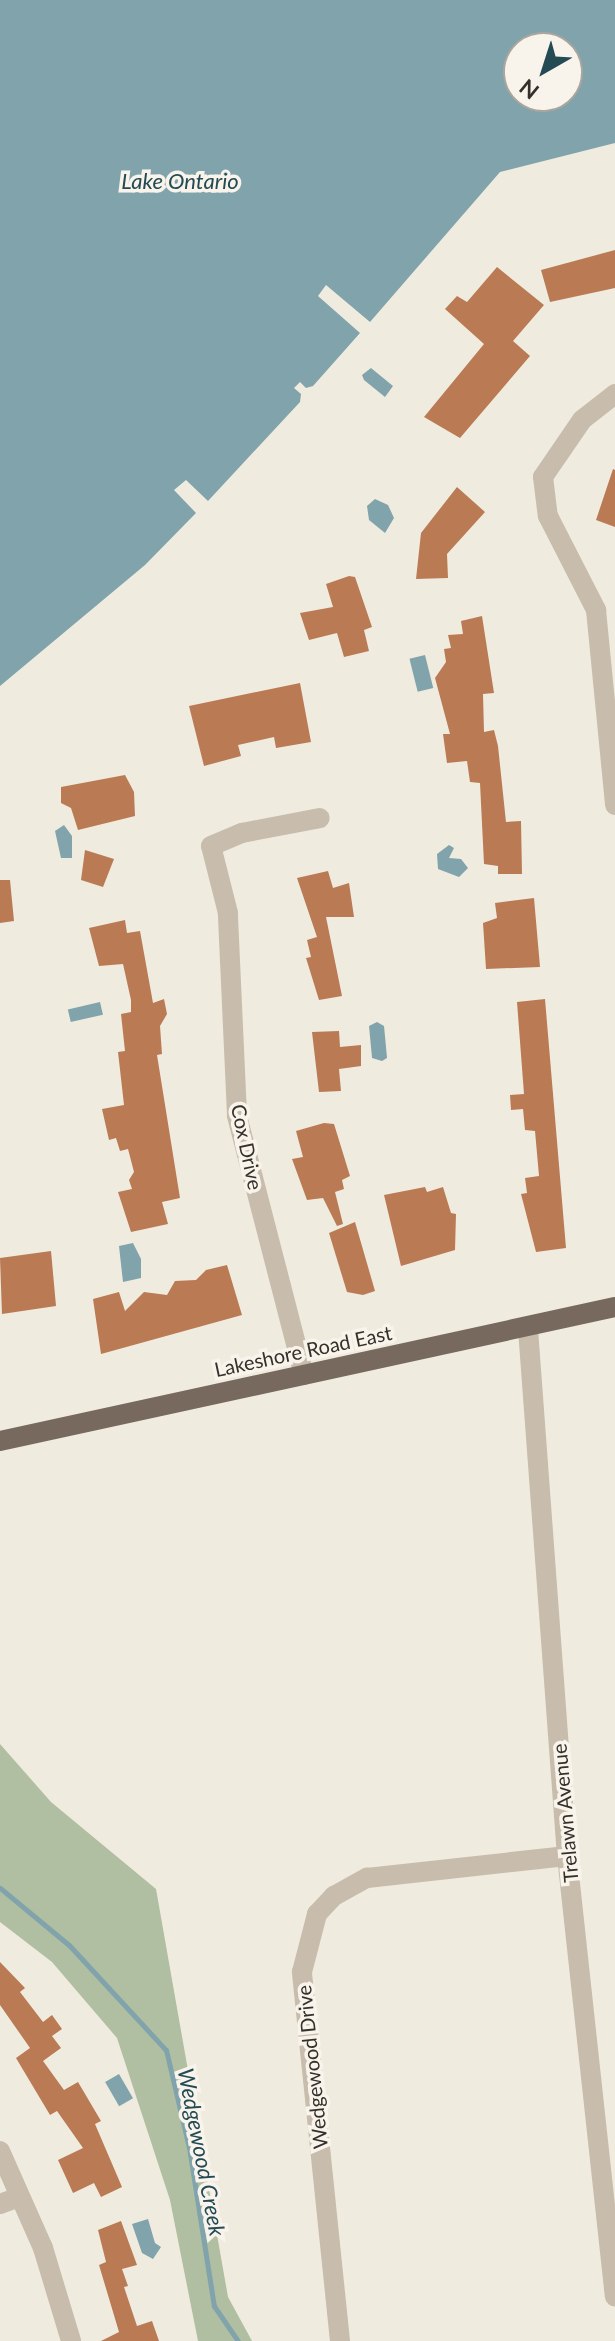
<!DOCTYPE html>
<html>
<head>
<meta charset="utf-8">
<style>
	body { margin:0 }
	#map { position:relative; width:615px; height:2341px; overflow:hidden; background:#f0ebdf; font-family:Lato,sans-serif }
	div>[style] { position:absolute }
	.green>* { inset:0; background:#b0bea1 }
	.water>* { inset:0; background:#81a3ab; transform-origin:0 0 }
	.stream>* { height:5px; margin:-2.5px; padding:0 2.5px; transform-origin:2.5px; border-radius:2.5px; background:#81a3ab }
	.building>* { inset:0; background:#ba7a54 }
	.minor>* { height:20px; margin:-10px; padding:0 10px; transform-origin:10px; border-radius:10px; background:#c8bcac }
	.major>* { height:20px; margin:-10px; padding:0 10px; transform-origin:10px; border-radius:10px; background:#77695d }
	span { translate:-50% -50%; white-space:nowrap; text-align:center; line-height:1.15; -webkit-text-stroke:7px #f8f4eb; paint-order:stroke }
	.street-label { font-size:20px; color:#36302a }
	.water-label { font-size:22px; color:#244a54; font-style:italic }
	.north { position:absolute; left:503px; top:32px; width:80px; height:80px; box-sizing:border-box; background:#f8f4eb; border:2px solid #aaa69e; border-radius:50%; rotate:219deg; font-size:22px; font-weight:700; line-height:32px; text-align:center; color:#36302a }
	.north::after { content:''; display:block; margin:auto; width:28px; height:36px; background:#244a54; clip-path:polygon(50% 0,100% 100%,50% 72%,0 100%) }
</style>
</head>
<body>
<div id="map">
	<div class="green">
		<div style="clip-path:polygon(0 1744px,51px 1802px,156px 1889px,228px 2297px,252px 2341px,198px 2341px,170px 2200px,117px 2038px,52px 1962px,0 1922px)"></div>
	</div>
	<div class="water">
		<div style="clip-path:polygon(evenodd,0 0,615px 0,615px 143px,500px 172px,370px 322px,326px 285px,318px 296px,360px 333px,313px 386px,306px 388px,300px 382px,294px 388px,301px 394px,300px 402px,208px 501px,186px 480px,174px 490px,196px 513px,145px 565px,0 686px,0 0,519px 48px,567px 48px,567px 96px,519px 96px,519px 48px)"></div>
		<div style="clip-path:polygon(371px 368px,393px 386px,385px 397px,364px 380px,362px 375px)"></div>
		<div style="clip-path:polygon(375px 499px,388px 505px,394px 518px,385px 533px,369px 520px,367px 506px)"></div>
		<div style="left:425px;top:655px;width:34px;height:16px;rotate:76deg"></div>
		<div style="clip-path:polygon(64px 825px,72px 836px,72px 858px,61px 858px,55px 831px)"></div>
		<div style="clip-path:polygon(449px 845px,454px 848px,449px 858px,461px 859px,468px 868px,459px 877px,438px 869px,437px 854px)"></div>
		<div style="left:100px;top:1002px;width:13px;height:33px;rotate:77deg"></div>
		<div style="clip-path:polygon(377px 1022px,384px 1026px,387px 1058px,382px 1061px,372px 1058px,369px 1026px)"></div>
		<div style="clip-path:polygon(133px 1243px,141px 1259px,141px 1278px,123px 1282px,119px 1246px)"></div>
		<div style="left:119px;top:2074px;width:28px;height:16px;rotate:60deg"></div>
		<div style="clip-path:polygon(148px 2219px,155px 2243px,161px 2247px,153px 2259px,142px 2253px,132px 2224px)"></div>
	</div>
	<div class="stream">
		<div style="left:0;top:1888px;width:89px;rotate:39.6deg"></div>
		<div style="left:69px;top:1945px;width:143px;rotate:47.3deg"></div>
		<div style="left:166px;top:2050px;width:100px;rotate:76.7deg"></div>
		<div style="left:189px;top:2147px;width:161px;rotate:81.1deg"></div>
		<div style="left:214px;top:2306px;width:42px;rotate:55.6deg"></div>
	</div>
	<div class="building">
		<div style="clip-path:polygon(615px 250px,615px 288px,550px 302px,541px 270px)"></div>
		<div style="clip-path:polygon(497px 267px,544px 305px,513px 341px,530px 356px,460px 438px,424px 417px,484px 344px,445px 309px,457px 296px,467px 302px)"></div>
		<div style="clip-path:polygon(613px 469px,615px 470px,615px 527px,596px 520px)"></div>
		<div style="clip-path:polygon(457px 487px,485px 512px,447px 554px,448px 578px,416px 579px,421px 533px)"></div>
		<div style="clip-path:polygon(349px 576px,355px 577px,372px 627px,364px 630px,369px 651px,344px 657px,337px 633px,309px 640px,300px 613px,333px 607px,326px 584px)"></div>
		<div style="clip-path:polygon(482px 616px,494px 693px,483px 694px,484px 732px,494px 730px,498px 746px,506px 822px,521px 821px,522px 874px,498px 874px,498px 866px,484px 864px,480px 783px,470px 782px,467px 761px,447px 763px,443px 734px,450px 734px,435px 678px,446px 662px,444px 649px,451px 648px,448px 635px,463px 634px,461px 621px)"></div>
		<div style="clip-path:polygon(300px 683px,311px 742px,276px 748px,274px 737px,238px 745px,241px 756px,204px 766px,189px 706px)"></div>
		<div style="clip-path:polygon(125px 775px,134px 792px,135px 816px,78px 830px,71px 808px,61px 803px,61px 787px)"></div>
		<div style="clip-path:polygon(85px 850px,114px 859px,103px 887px,81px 880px)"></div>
		<div style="clip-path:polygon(328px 871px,333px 888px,349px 883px,354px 917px,326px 917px,342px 996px,319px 1000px,306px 958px,311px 957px,307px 940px,317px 937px,297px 878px)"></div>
		<div style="clip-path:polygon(0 880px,10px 880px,14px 921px,0 923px)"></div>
		<div style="clip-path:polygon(534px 898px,540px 967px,486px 969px,483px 923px,497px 918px,495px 903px)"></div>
		<div style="clip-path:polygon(125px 920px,127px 933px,140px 931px,153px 1003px,164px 999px,167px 1014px,160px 1026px,162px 1054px,157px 1055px,180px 1198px,162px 1202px,168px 1224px,131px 1232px,118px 1192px,132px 1189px,129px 1180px,134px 1172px,128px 1149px,120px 1151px,116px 1138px,109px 1140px,102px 1109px,124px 1105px,118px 1052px,125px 1051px,121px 1014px,131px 1012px,131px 1000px,123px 964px,99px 966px,89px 928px)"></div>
		<div style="clip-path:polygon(545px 999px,566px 1248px,536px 1252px,521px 1194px,527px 1193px,525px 1178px,539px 1176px,535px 1131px,525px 1130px,523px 1109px,511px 1110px,510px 1095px,524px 1094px,517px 1002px)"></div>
		<div style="clip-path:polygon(339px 1031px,340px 1047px,361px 1045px,361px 1066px,339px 1069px,341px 1091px,319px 1092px,312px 1032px)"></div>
		<div style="clip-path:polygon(324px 1123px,334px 1124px,350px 1176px,342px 1180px,344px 1189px,335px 1192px,343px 1224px,337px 1226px,323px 1198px,307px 1200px,292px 1159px,303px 1157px,296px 1131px)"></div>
		<div style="clip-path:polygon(425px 1187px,427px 1192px,443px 1187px,451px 1213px,456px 1214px,455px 1250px,401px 1266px,384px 1195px)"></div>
		<div style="clip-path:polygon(355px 1222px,375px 1291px,363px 1295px,347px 1292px,329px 1233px)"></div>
		<div style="clip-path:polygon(51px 1251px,56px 1306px,2px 1314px,0 1258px)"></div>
		<div style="clip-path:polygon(227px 1265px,242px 1315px,101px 1354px,93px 1299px,119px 1292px,125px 1311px,144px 1292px,167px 1295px,175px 1281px,196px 1280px,206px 1270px)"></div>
		<div style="clip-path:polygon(0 1962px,25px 1988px,20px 1992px,43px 2022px,52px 2015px,62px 2029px,52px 2036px,61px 2048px,43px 2061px,64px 2090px,78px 2082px,101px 2121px,95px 2124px,122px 2187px,101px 2197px,94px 2183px,73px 2193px,58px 2160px,83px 2148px,57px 2111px,50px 2115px,16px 2058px,30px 2048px,0 2005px)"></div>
		<div style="clip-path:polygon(121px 2221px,137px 2265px,122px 2269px,128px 2286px,124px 2287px,137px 2326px,152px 2321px,159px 2341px,101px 2341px,119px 2332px,99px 2265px,106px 2262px,98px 2230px)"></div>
	</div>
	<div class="minor">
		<div style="left:615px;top:394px;width:42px;rotate:141.8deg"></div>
		<div style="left:582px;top:420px;width:69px;rotate:124.4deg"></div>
		<div style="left:543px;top:477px;width:39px;rotate:83deg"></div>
		<div style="left:548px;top:516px;width:106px;rotate:62.9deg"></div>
		<div style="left:596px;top:610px;width:196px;rotate:84.4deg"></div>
		<div style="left:528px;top:1329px;width:528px;rotate:85.77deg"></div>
		<div style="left:567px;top:1856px;width:443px;rotate:83.8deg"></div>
		<div style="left:304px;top:1375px;width:268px;rotate:-104.5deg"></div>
		<div style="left:237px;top:1115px;width:202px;rotate:-92.6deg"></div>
		<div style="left:228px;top:913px;width:69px;rotate:-104.2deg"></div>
		<div style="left:211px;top:846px;width:34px;rotate:-23deg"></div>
		<div style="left:242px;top:833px;width:79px;rotate:-10.9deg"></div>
		<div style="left:0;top:2151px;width:106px;rotate:66.1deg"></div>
		<div style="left:43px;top:2248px;width:97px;rotate:73.2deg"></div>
		<div style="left:0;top:2204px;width:20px;rotate:-20deg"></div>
		<div style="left:340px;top:2341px;width:371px;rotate:-95.9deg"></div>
		<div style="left:302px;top:1972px;width:60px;rotate:-75.5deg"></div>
		<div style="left:317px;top:1914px;width:25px;rotate:-47deg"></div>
		<div style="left:334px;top:1896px;width:38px;rotate:-29deg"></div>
		<div style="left:367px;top:1878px;width:201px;rotate:-6.3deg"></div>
	</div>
	<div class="major">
		<div style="left:0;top:1441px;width:629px;rotate:-12.29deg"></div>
	</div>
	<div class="street-label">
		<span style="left:247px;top:1147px;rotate:78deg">Cox Drive</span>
		<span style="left:303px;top:1351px;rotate:-12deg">Lakeshore Road East</span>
		<span style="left:565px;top:1813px;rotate:-95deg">Trelawn Avenue</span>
		<span style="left:312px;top:2067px;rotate:-96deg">Wedgewood Drive</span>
	</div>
	<div class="water-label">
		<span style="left:180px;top:181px">Lake Ontario</span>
		<span style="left:202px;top:2152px;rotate:79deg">Wedgewood Creek</span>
	</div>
	<div class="north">N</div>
</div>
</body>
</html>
